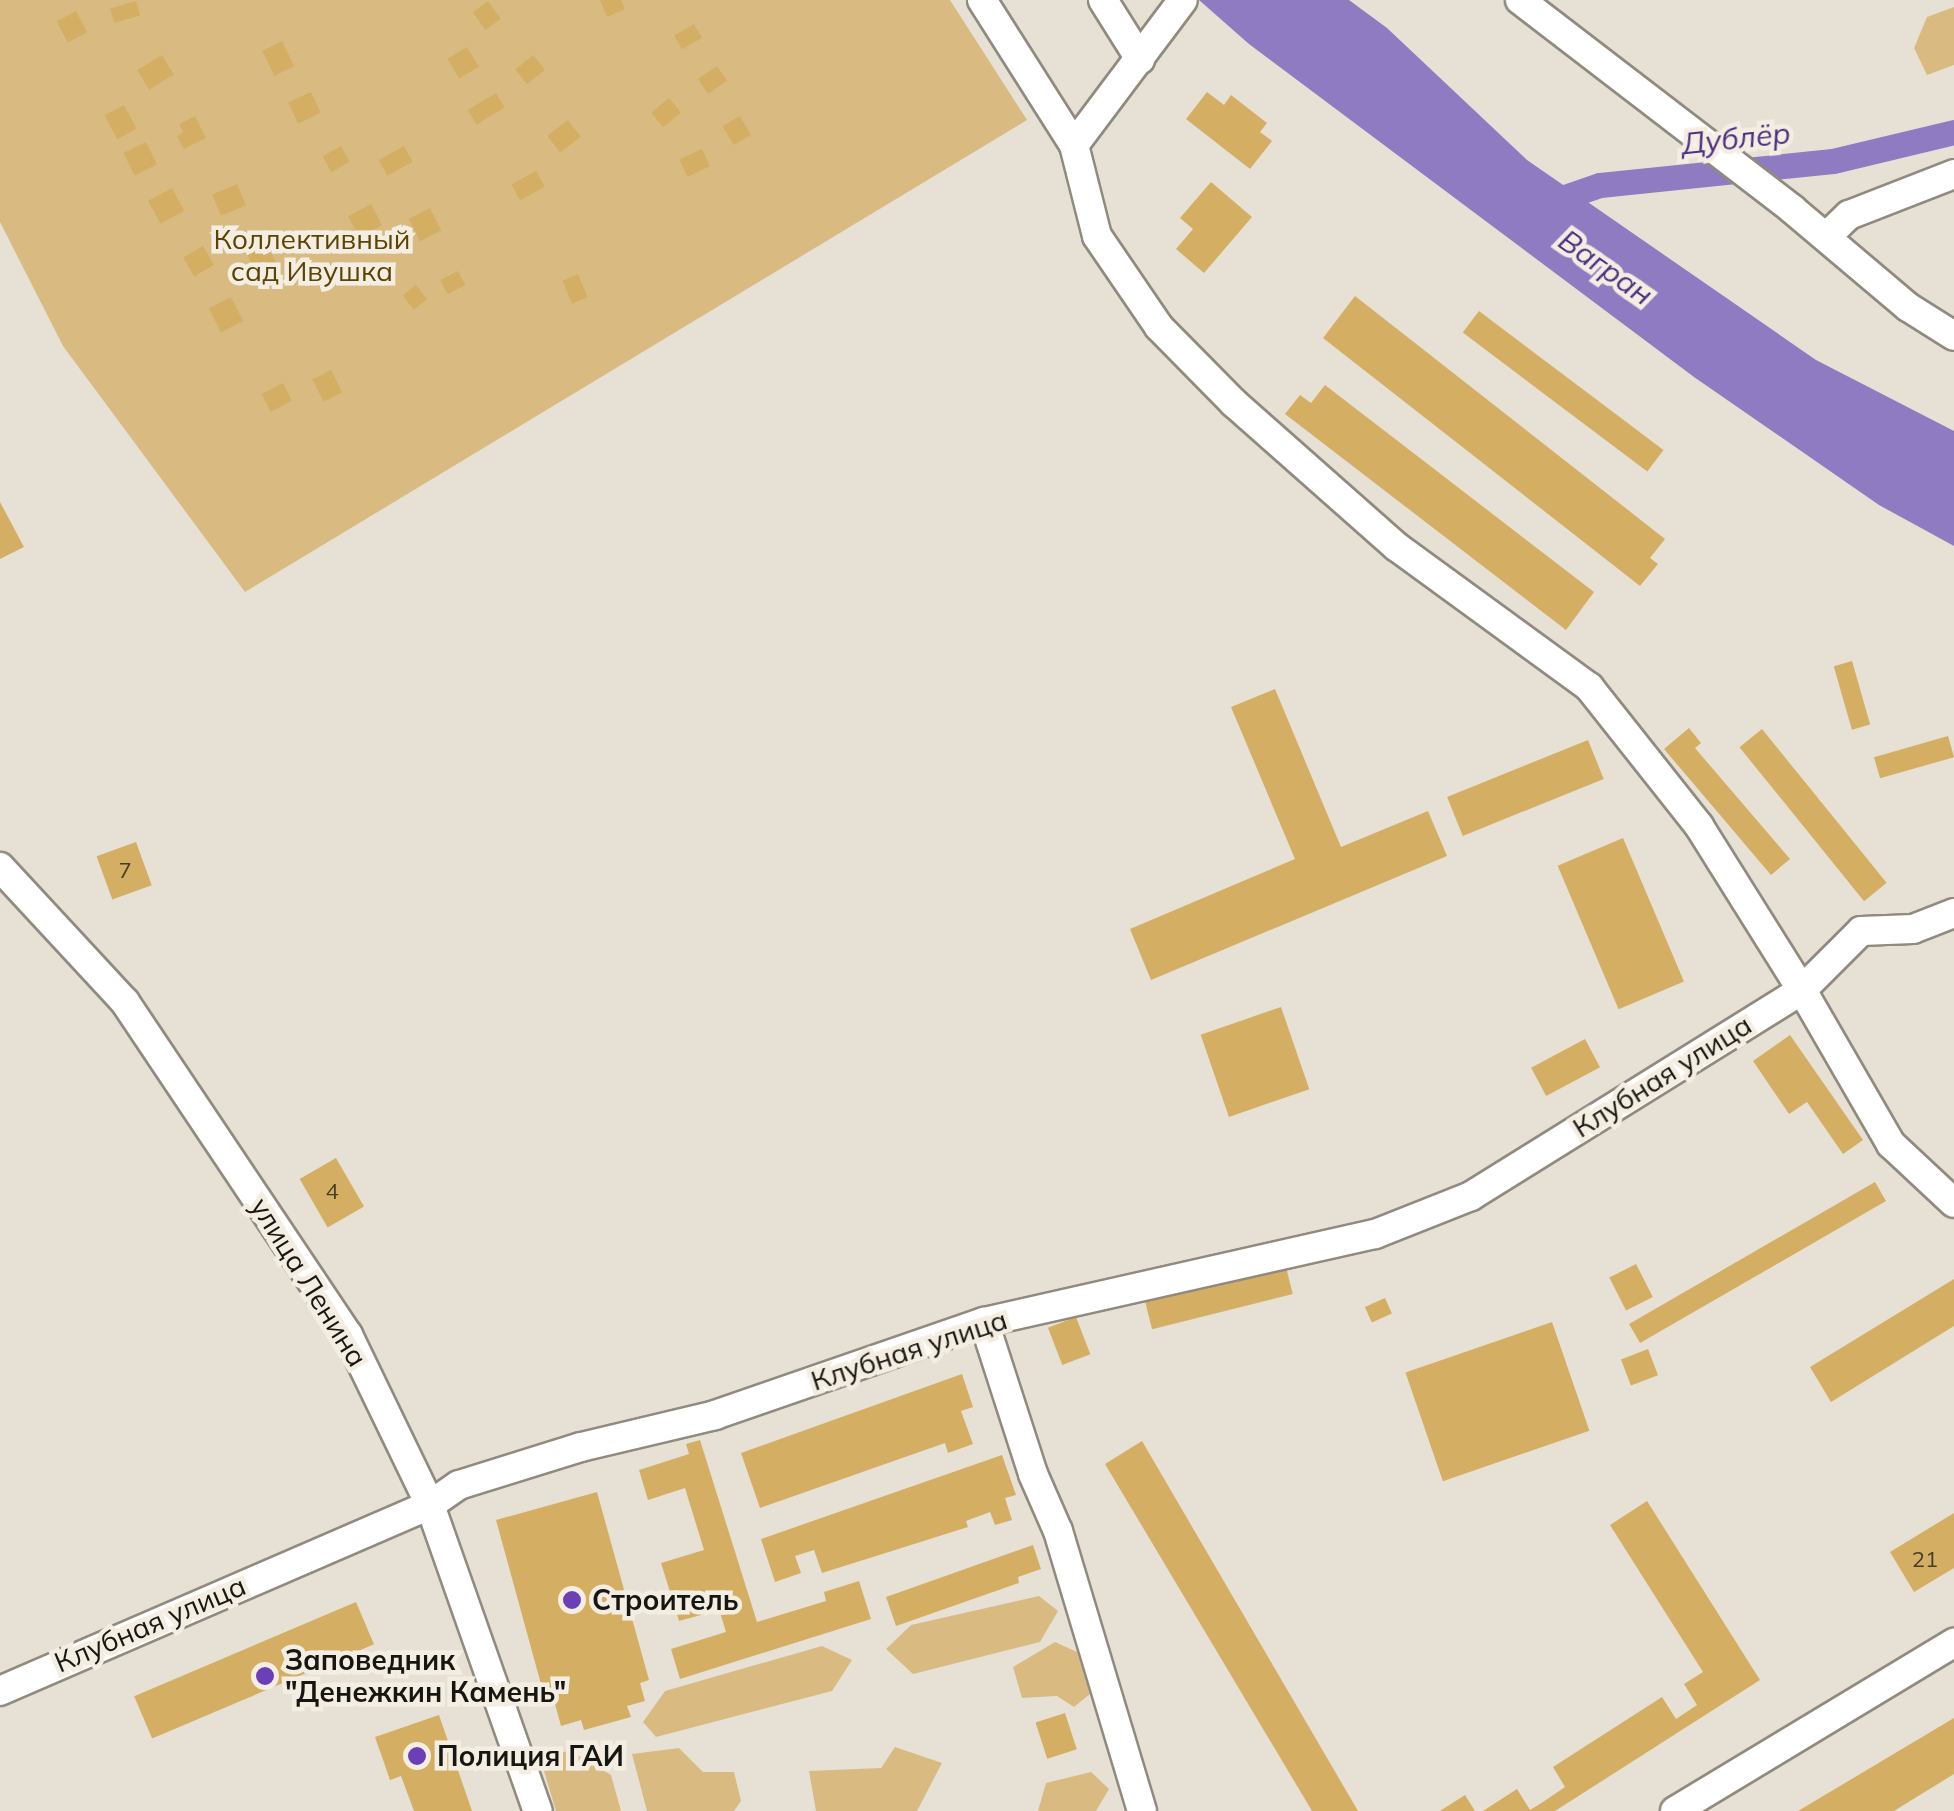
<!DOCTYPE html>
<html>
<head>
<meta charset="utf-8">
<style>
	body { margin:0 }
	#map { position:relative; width:1954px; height:1811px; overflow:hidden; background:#e7e1d5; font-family:Mulish,sans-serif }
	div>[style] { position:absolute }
	.green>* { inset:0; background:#d9bb82 }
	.water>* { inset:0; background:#8e7bc1 }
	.canal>* { height:25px; margin:-12.5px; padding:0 12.5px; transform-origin:12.5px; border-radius:12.5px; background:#8e7bc1 }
	.building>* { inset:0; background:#d4ae63; transform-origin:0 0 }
	.roads { filter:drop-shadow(2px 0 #908a7f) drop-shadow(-2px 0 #908a7f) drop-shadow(0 2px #908a7f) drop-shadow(0 -2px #908a7f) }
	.street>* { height:28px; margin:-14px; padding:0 14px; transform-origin:14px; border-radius:14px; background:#fff }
	.dots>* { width:28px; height:28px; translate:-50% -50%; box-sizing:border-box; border:5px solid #f4eee2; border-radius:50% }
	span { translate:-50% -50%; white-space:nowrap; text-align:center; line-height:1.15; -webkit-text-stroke:9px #f4eee2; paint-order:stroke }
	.number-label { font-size:22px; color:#473c26 }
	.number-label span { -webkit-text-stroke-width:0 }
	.park-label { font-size:28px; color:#5d4303 }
	.street-label { font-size:28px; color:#181612 }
	.poi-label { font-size:28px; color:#181612; font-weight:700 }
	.left { translate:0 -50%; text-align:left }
	.water-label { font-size:30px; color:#4d3083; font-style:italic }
</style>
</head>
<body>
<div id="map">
	<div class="green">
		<div style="clip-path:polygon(0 0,950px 0,1027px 120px,245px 592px,63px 346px,0 222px)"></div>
		<div style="clip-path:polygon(1954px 7px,1954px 65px,1927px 75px,1914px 48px,1927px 17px)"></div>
		<div style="clip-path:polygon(1039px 1596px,1058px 1611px,1040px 1642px,913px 1674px,886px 1649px,911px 1625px)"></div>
		<div style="clip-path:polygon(1055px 1642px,1077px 1652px,1090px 1694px,1074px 1707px,1057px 1696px,1022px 1698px,1013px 1667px)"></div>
		<div style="clip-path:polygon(822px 1646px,852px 1660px,832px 1691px,656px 1737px,643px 1722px,665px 1691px)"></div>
		<div style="clip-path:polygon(895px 1747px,942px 1763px,917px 1811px,816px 1811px,809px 1771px,881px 1768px)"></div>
		<div style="clip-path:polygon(679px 1748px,703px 1772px,734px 1772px,741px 1801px,734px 1811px,647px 1811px,632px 1754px)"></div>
		<div style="clip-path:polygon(569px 1750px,611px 1775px,621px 1811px,556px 1811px,541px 1761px)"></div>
		<div style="clip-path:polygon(1091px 1772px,1109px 1789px,1096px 1811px,1038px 1811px,1046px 1783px)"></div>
	</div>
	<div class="water">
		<div style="clip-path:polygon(1199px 0,1349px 0,1387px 28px,1527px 160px,1816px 360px,1954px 431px,1954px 546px,1879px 505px,1694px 377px,1249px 44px)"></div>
	</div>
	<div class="canal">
		<div style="left:1547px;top:203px;width:56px;rotate:-18.8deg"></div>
		<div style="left:1600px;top:185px;width:234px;rotate:-5.9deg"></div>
		<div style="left:1833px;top:161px;width:124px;rotate:-13.5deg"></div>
	</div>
	<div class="building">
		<div style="clip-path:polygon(600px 0,621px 0,625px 9px,607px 17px)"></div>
		<div style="left:136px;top:1px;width:15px;height:27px;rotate:74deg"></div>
		<div style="left:488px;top:1px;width:22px;height:19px;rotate:54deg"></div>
		<div style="left:76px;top:11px;width:24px;height:22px;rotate:62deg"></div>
		<div style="left:694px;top:24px;width:16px;height:23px;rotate:60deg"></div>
		<div style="left:282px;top:41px;width:28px;height:22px;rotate:64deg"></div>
		<div style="left:467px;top:47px;width:23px;height:23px;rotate:59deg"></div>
		<div style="left:162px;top:55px;width:23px;height:29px;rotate:59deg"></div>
		<div style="left:533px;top:55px;width:19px;height:23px;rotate:51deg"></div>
		<div style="left:717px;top:66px;width:18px;height:23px;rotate:56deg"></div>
		<div style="left:311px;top:92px;width:23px;height:25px;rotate:65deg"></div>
		<div style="clip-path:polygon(1207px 92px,1224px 105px,1231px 95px,1267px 123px,1260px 132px,1272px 141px,1250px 169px,1186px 119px)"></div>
		<div style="left:496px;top:93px;width:17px;height:33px;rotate:59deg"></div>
		<div style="left:669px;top:98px;width:19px;height:23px;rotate:51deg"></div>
		<div style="left:124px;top:105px;width:27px;height:22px;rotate:62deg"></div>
		<div style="clip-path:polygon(195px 116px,206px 138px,184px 149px,177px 136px,183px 132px,179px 124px)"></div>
		<div style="left:740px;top:116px;width:22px;height:20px;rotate:60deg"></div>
		<div style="left:568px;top:120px;width:21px;height:26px;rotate:53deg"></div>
		<div style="left:146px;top:142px;width:25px;height:25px;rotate:64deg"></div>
		<div style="left:341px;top:146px;width:18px;height:21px;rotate:61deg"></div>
		<div style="left:404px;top:146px;width:18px;height:29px;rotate:61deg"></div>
		<div style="left:702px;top:149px;width:19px;height:25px;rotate:65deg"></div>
		<div style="left:536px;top:171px;width:18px;height:28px;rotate:61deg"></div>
		<div style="clip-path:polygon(1211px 182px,1252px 217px,1204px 273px,1176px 249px,1193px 229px,1180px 218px)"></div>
		<div style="left:237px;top:184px;width:23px;height:27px;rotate:67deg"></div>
		<div style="left:172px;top:188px;width:26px;height:27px;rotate:62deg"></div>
		<div style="left:371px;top:204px;width:24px;height:26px;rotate:62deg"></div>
		<div style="left:430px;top:208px;width:25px;height:24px;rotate:63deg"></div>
		<div style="left:267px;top:245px;width:25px;height:22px;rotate:63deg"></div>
		<div style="left:203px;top:246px;width:22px;height:23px;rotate:60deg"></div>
		<div style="left:458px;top:271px;width:16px;height:20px;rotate:63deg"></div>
		<div style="left:578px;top:274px;width:25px;height:17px;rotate:67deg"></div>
		<div style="left:416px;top:285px;width:18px;height:17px;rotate:52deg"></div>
		<div style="clip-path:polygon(1355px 296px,1665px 539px,1650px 558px,1658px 564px,1640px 586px,1323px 338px)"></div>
		<div style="left:231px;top:297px;width:27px;height:25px;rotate:63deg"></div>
		<div style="left:1479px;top:311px;width:231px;height:27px;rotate:37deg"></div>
		<div style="left:331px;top:370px;width:25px;height:21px;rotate:63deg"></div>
		<div style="left:283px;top:383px;width:20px;height:24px;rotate:63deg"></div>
		<div style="clip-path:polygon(1325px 385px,1594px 592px,1566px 630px,1285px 414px,1300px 395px,1311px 403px)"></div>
		<div style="clip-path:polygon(0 502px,24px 547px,0 559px)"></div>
		<div style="left:1852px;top:661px;width:66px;height:19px;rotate:74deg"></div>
		<div style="clip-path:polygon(1275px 689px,1341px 847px,1428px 811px,1447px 856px,1151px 980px,1130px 929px,1295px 859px,1231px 707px)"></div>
		<div style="clip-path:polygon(1689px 728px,1701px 743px,1695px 748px,1790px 859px,1771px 875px,1664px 749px)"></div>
		<div style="left:1762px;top:729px;width:198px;height:29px;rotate:51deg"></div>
		<div style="left:1948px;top:736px;width:22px;height:77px;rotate:74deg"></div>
		<div style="left:1588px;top:740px;width:42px;height:152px;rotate:68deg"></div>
		<div style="left:1623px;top:838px;width:156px;height:71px;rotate:67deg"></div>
		<div style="left:136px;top:842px;width:46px;height:42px;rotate:70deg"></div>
		<div style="left:1281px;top:1007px;width:87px;height:85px;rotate:71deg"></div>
		<div style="clip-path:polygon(1790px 1035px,1863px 1140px,1843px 1154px,1807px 1102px,1789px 1114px,1753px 1061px)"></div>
		<div style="left:1585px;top:1039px;width:32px;height:61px;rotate:62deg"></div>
		<div style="left:336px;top:1158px;width:56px;height:42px;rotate:60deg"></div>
		<div style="left:1875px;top:1182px;width:22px;height:284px;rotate:60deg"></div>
		<div style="left:1285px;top:1263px;width:32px;height:145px;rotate:76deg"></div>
		<div style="left:1636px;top:1264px;width:37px;height:30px;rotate:63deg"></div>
		<div style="clip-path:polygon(1954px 1279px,1954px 1326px,1831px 1402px,1810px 1367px)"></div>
		<div style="left:1385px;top:1298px;width:17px;height:22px;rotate:66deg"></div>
		<div style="left:1076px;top:1317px;width:40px;height:30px;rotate:69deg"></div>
		<div style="left:1552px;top:1322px;width:115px;height:155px;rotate:71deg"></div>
		<div style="left:1648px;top:1349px;width:28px;height:29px;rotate:69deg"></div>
		<div style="clip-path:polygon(962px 1374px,973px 1407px,961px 1411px,973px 1444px,948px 1453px,945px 1443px,760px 1508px,741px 1453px)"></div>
		<div style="clip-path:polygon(700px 1440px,757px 1622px,826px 1601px,824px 1592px,859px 1581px,871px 1619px,680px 1679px,671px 1649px,726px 1632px,714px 1593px,696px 1598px,701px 1615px,679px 1621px,661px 1563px,704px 1550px,685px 1488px,648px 1500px,639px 1470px,689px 1454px,686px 1444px)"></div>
		<div style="clip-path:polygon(1142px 1441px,1358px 1811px,1312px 1811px,1105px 1464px)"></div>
		<div style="clip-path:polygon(1002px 1455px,1016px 1495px,1005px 1498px,1012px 1520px,995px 1525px,990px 1512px,966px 1521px,968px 1527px,822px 1573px,814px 1550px,795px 1556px,801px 1573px,775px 1582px,761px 1539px)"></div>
		<div style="clip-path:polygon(597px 1492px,649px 1680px,640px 1683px,645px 1701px,627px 1706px,631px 1717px,584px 1730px,581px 1720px,561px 1726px,555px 1704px,547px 1706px,496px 1520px)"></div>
		<div style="clip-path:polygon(1647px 1501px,1760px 1680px,1555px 1811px,1483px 1811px,1517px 1789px,1530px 1810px,1543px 1802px,1565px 1787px,1553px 1767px,1662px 1697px,1676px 1719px,1697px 1705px,1684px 1684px,1703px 1672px,1610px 1525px)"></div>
		<div style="clip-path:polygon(1954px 1513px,1954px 1568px,1914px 1592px,1890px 1552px)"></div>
		<div style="clip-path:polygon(1033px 1545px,1041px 1569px,1018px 1577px,1019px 1583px,896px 1626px,886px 1597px)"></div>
		<div style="left:356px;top:1602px;width:46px;height:241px;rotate:67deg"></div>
		<div style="left:1065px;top:1713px;width:38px;height:31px;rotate:72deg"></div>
		<div style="clip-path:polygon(439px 1715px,472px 1811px,414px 1811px,401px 1776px,390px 1780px,375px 1737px)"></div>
		<div style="clip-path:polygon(1954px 1718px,1954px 1774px,1894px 1811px,1798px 1811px)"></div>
		<div style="clip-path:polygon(1465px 1795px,1475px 1811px,1440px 1811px)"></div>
	</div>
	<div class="roads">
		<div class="street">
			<div style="left:982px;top:0;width:172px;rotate:57.6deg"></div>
			<div style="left:1074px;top:145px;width:94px;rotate:75.8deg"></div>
			<div style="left:1097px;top:236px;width:110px;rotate:55.7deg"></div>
			<div style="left:1159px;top:327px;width:107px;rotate:45.4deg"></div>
			<div style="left:1234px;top:403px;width:217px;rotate:41.5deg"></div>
			<div style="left:1397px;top:547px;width:238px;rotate:36.1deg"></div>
			<div style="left:1589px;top:687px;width:177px;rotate:51.6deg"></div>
			<div style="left:1699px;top:826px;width:194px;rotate:57.9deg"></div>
			<div style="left:1802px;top:990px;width:178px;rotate:60deg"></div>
			<div style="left:1891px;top:1144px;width:86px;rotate:43.1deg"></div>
			<div style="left:1103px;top:0;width:70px;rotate:57.9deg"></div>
			<div style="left:1520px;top:0;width:343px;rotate:37.5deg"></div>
			<div style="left:1792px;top:209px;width:152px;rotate:40.2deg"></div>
			<div style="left:1908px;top:307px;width:54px;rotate:32.2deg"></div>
			<div style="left:1074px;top:145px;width:181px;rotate:-53.1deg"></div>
			<div style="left:1826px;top:237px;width:32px;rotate:-44deg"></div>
			<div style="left:1849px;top:215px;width:113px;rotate:-21.3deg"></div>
			<div style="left:0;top:867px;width:184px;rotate:47.2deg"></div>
			<div style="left:125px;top:1002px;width:401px;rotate:56.2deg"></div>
			<div style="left:348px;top:1335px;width:189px;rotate:64.2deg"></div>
			<div style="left:430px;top:1505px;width:324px;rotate:70.6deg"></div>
			<div style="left:984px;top:1322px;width:160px;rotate:72.1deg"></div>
			<div style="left:1033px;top:1474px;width:62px;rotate:66.3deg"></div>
			<div style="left:1058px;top:1531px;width:292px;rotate:73.3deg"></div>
			<div style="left:0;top:1691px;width:469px;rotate:-23.4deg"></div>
			<div style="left:430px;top:1505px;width:35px;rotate:-35deg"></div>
			<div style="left:459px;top:1485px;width:128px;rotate:-17.3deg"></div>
			<div style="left:581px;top:1447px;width:138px;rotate:-13.4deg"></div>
			<div style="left:715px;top:1415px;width:285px;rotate:-19.1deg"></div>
			<div style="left:984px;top:1322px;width:401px;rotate:-12.7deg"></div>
			<div style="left:1375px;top:1234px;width:103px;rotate:-21.6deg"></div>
			<div style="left:1471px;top:1196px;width:390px;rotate:-31.9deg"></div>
			<div style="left:1802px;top:990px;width:83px;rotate:-45deg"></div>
			<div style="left:1861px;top:931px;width:52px;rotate:-2.2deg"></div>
			<div style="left:1913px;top:929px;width:44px;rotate:-21.3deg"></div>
			<div style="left:1675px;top:1811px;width:326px;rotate:-31.1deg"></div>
		</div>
	</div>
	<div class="dots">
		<div style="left:572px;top:1600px;background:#6b3fb7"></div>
		<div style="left:265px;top:1676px;background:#6b3fb7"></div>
		<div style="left:417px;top:1756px;background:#6b3fb7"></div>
	</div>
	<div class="number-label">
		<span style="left:125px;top:871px">7</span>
		<span style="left:332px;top:1192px">4</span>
		<span style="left:1925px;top:1560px">21</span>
	</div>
	<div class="park-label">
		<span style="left:312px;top:255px">Коллективный<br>сад Ивушка</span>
	</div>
	<div class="street-label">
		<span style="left:1662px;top:1076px;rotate:-32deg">Клубная улица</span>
		<span style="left:309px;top:1282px;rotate:58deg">улица Ленина</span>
		<span style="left:909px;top:1350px;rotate:-18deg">Клубная улица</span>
		<span style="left:150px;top:1624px;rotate:-23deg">Клубная улица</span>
	</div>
	<div class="poi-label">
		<span class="left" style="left:592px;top:1600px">Строитель</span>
		<span class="left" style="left:285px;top:1676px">Заповедник<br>"Денежкин Камень"</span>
		<span class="left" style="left:437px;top:1756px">Полиция ГАИ</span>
	</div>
	<div class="water-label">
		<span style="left:1736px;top:138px;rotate:-6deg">Дублёр</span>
		<span style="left:1606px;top:267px;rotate:35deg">Вагран</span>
	</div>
</div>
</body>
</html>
